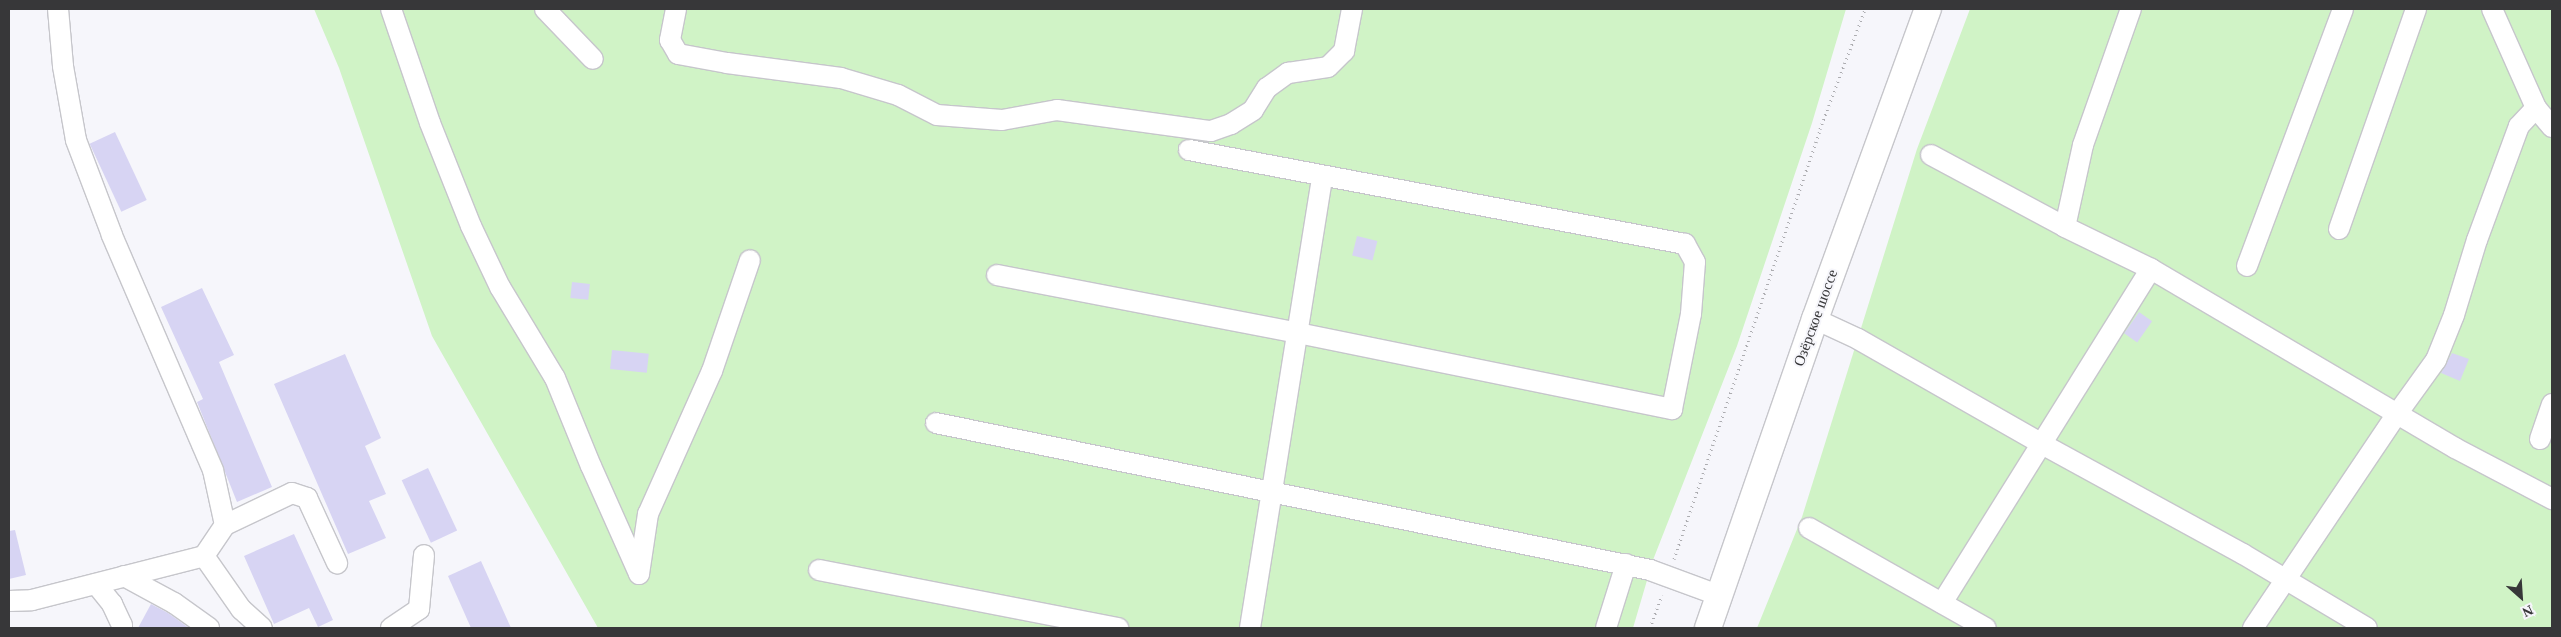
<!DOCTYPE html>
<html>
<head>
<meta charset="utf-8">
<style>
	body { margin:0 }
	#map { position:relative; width:2561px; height:637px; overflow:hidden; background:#f6f6fb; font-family:"Times New Roman",serif }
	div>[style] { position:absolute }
	.green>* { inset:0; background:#d0f3c6 }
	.building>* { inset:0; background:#d7d4f3; transform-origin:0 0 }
	.path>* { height:3px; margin-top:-1.5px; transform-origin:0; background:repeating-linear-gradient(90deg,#adadb1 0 1px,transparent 0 5px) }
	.roads { filter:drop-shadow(1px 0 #c6c6cb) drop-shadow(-1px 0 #c6c6cb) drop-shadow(0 1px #c6c6cb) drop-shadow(0 -1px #c6c6cb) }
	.minor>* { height:20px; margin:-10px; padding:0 10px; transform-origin:10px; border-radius:10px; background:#fff }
	.major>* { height:26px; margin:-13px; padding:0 13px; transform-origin:13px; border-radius:13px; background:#fff }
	span { translate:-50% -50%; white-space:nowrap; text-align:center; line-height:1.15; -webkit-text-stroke:4px #f6f6fb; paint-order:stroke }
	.street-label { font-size:15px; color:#373739 }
	.frame { position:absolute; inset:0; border:10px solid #373739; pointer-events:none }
	.north { position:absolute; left:2496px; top:572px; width:50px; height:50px; -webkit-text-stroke:4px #f6f6fb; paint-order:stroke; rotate:154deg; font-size:14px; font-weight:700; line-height:20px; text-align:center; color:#373739 }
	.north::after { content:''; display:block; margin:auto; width:18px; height:22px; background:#373739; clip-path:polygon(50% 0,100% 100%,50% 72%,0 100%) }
</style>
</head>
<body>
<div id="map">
	<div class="green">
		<div style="clip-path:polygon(314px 9px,1846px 9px,1812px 123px,1737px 346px,1653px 560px,1633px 628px,598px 628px,432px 336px,339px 68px)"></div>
		<div style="clip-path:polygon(1970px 9px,2552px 9px,2552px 628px,1757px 628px,1802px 517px,1917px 149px)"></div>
	</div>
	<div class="building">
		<div style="left:115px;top:132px;width:75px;height:28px;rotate:65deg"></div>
		<div style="left:1357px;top:236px;width:21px;height:20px;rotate:14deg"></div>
		<div style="left:572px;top:282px;width:18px;height:16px;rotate:6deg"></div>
		<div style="clip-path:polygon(202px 288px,234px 355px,219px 362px,272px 487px,237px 502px,197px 402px,203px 399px,161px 307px)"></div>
		<div style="left:2139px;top:312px;width:16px;height:26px;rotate:35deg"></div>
		<div style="left:612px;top:350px;width:37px;height:19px;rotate:6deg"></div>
		<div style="clip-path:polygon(2452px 353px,2469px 359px,2460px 381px,2441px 373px)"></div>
		<div style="clip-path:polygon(345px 354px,381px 438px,365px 446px,386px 494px,369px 501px,386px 538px,348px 554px,274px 384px)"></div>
		<div style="left:428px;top:468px;width:69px;height:29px;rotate:65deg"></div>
		<div style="clip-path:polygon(15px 530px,26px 575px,9px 579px,9px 531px)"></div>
		<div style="clip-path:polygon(294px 534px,333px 620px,318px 627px,309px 608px,274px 624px,244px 556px)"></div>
		<div style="clip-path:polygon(481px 561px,511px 628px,471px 628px,448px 576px)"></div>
		<div style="clip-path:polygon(151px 604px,168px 613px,189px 628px,138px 628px)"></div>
	</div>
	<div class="path">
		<div style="left:1674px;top:559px;width:454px;rotate:-71.2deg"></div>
		<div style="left:1820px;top:129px;width:128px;rotate:-69.4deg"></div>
		<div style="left:1650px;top:628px;width:35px;rotate:-70deg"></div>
	</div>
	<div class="roads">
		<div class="minor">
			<div style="left:391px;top:9px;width:120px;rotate:71.1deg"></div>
			<div style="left:430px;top:123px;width:111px;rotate:68.3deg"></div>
			<div style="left:471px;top:226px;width:68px;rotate:64.6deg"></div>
			<div style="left:500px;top:287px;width:106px;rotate:58.9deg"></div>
			<div style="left:555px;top:378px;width:95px;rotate:67.8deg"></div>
			<div style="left:591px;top:466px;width:118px;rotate:66deg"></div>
			<div style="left:639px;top:574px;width:61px;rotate:-81.5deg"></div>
			<div style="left:648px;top:514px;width:157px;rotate:-65.9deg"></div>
			<div style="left:712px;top:371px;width:117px;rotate:-71.1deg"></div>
			<div style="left:545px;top:9px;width:69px;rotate:46.2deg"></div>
			<div style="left:676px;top:9px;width:32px;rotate:101deg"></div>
			<div style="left:670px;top:40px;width:16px;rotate:60deg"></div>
			<div style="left:678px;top:54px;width:50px;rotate:10.4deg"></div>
			<div style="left:727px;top:63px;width:115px;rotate:7.5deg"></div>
			<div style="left:841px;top:78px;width:59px;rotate:16.6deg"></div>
			<div style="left:898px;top:95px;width:44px;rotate:27.1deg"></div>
			<div style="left:937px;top:115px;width:65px;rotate:4.4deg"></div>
			<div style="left:1002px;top:120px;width:56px;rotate:-10.3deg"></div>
			<div style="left:1057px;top:110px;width:155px;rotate:7.8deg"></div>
			<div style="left:1211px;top:131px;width:21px;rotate:-19deg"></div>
			<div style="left:1231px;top:124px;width:26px;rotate:-32deg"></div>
			<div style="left:1253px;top:110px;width:26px;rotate:-58deg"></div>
			<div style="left:1267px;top:88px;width:26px;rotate:-36deg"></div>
			<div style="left:1288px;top:73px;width:40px;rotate:-8.5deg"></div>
			<div style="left:1328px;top:67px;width:23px;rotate:-45deg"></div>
			<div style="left:1344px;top:51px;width:43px;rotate:-79.2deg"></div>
			<div style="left:2492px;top:9px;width:108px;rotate:66deg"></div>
			<div style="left:2536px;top:108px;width:25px;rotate:50deg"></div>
			<div style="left:1931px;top:155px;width:152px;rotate:28.2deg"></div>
			<div style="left:2065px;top:227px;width:96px;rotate:26deg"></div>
			<div style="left:2151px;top:269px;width:353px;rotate:30.5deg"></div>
			<div style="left:2455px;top:448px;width:110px;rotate:27.7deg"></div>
			<div style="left:2065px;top:227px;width:84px;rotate:-77.6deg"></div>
			<div style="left:2083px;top:145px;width:144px;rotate:-70.6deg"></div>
			<div style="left:2339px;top:229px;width:233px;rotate:-70.7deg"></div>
			<div style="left:2247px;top:266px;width:274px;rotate:-69.5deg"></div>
			<div style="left:997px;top:275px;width:307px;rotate:10.9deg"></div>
			<div style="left:1298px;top:333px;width:382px;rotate:11.5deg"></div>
			<div style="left:1672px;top:409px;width:97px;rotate:-78.7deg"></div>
			<div style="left:1691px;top:314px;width:52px;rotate:-85.6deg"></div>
			<div style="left:1695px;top:262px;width:21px;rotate:-119deg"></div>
			<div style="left:1685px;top:244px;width:505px;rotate:-169.27deg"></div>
			<div style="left:1815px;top:319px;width:47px;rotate:24.9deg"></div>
			<div style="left:1858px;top:339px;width:212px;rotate:29.7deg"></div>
			<div style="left:2042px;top:444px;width:229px;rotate:28.7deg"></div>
			<div style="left:2243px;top:554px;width:144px;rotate:30.8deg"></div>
			<div style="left:936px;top:423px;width:729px;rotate:11.63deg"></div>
			<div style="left:1650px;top:570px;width:72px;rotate:20.2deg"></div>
			<div style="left:2540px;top:439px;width:37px;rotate:-71deg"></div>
			<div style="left:225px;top:525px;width:74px;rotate:-25.5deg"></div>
			<div style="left:292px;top:493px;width:16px;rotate:18deg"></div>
			<div style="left:307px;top:498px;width:72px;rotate:65.2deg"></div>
			<div style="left:1809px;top:528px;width:203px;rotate:29.5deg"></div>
			<div style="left:204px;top:556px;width:65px;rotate:55.1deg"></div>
			<div style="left:241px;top:609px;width:28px;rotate:42deg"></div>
			<div style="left:819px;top:570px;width:305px;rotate:11deg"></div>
			<div style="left:124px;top:576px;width:57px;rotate:28.4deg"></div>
			<div style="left:174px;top:603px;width:43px;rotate:35.5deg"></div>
			<div style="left:96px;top:584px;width:26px;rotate:51deg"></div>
			<div style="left:112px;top:604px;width:23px;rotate:65deg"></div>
			<div style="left:122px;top:625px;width:3px;rotate:90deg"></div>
			<div style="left:9px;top:601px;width:23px;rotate:-2deg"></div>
			<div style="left:32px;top:600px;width:178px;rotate:-14.3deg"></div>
			<div style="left:204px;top:556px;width:37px;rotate:-56deg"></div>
			<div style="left:225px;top:525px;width:56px;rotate:-102.3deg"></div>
			<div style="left:213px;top:470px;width:256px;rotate:-113.3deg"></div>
			<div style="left:112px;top:235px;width:102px;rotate:-110.8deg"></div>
			<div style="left:76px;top:140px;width:75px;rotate:-100deg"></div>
			<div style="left:63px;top:66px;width:57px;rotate:-95deg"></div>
			<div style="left:1942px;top:603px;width:394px;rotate:-58deg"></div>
			<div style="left:391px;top:628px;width:34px;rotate:-34deg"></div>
			<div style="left:419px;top:609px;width:54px;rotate:-84.7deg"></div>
			<div style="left:1250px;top:628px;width:458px;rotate:-80.9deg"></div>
			<div style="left:1606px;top:628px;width:67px;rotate:-72.6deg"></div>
			<div style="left:2253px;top:628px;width:258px;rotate:-56.1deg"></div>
			<div style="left:2397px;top:414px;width:67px;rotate:-54.2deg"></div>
			<div style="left:2436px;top:360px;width:48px;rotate:-68.2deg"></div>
			<div style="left:2454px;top:315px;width:78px;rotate:-73deg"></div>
			<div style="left:2477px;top:240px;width:121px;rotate:-69.8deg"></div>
			<div style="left:2519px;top:126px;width:25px;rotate:-47deg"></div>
		</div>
		<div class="major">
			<div style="left:1708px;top:628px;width:327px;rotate:-70.9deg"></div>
			<div style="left:1815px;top:319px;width:330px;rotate:-70deg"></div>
		</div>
	</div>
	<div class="street-label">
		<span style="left:1816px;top:318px;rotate:-70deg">Озёрское шоссе</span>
	</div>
	<div class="frame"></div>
	<div class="north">N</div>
</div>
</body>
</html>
